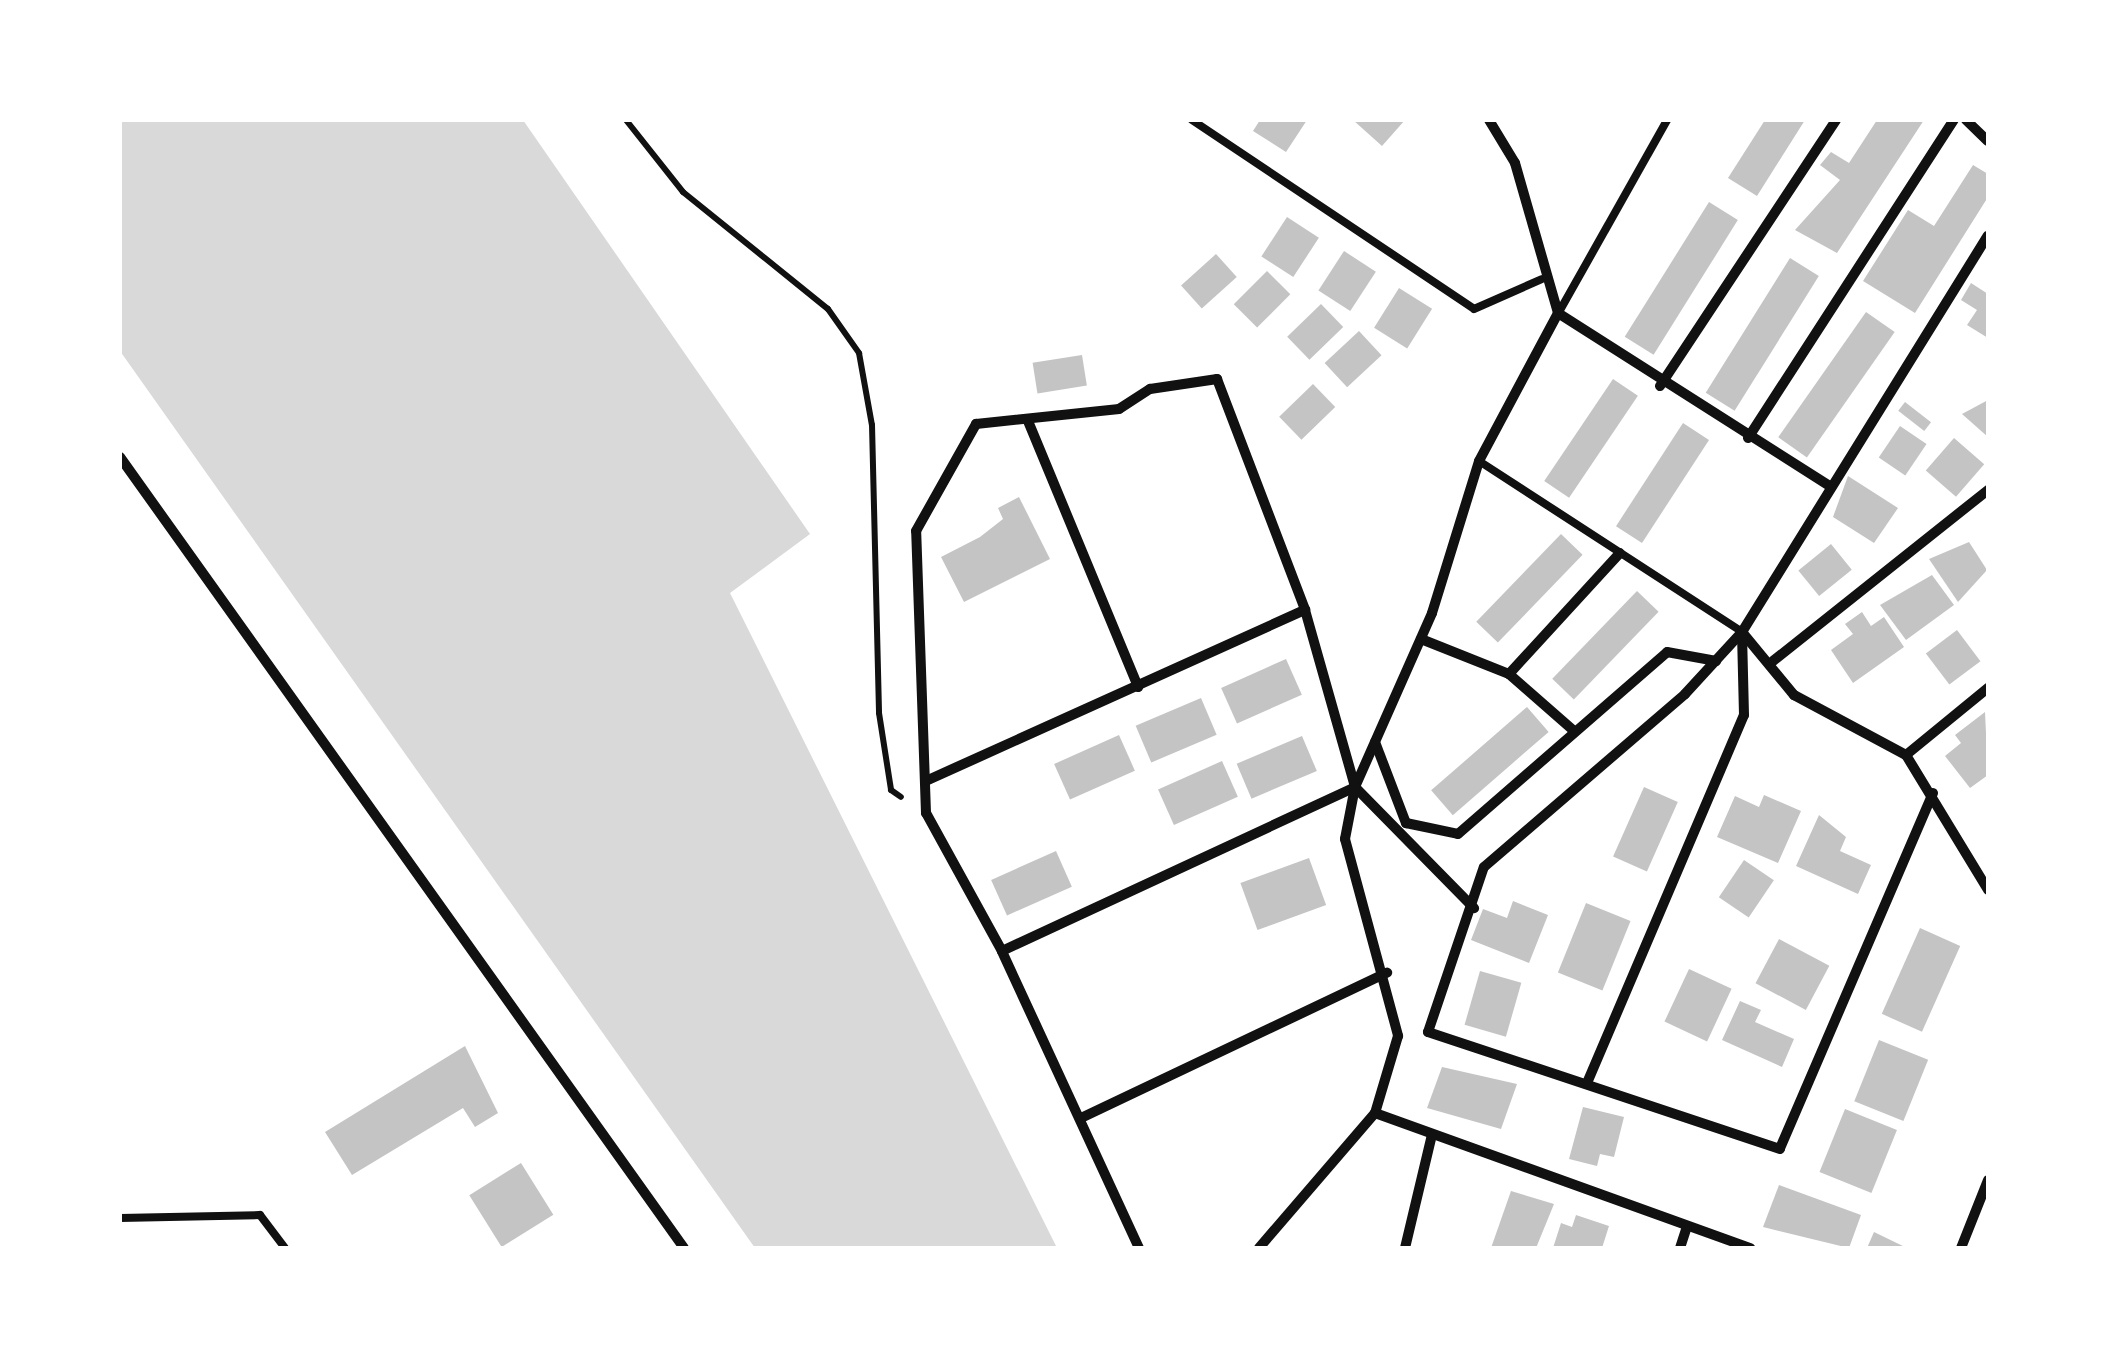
<!DOCTYPE html>
<html>
<head>
<meta charset="utf-8">
<style>
	body { margin:0 }
	#map { position:relative; width:2108px; height:1368px; overflow:hidden; background:#fff; font-family:Quicksand,sans-serif }
	div>[style] { position:absolute }
	.water>* { inset:0; background:#d9d9d9 }
	.building>* { inset:0; background:#c4c4c4; transform-origin:0 0 }
	.path>* { height:6px; margin:-3px; padding:0 3px; transform-origin:3px; border-radius:3px; background:#111 }
	.service>* { height:8px; margin:-4px; padding:0 4px; transform-origin:4px; border-radius:4px; background:#111 }
	.minor>* { height:10px; margin:-5px; padding:0 5px; transform-origin:5px; border-radius:5px; background:#111 }
	span { translate:-50% -50%; white-space:nowrap; text-align:center; line-height:1.15; -webkit-text-stroke:10px #fff; paint-order:stroke }
	.frame { position:absolute; inset:0; border:122px solid #fff; pointer-events:none }
</style>
</head>
<body>
<div id="map">
	<div class="water">
		<div style="clip-path:polygon(120px 120px,523px 120px,810px 534px,730px 593px,1057px 1248px,755px 1248px,120px 351px)"></div>
	</div>
	<div class="building">
		<div style="clip-path:polygon(1260px 120px,1307px 120px,1286px 152px,1253px 131px)"></div>
		<div style="clip-path:polygon(1353px 120px,1405px 120px,1382px 146px)"></div>
		<div style="clip-path:polygon(1765px 120px,1805px 120px,1757px 196px,1728px 178px)"></div>
		<div style="clip-path:polygon(1877px 120px,1924px 120px,1837px 253px,1795px 230px,1840px 180px,1820px 165px,1831px 152px,1849px 163px)"></div>
		<div style="clip-path:polygon(1973px 165px,1988px 174px,1988px 197px,1915px 313px,1863px 281px,1908px 210px,1934px 226px)"></div>
		<div style="left:1709px;top:202px;width:34px;height:159px;rotate:32deg"></div>
		<div style="left:1287px;top:217px;width:38px;height:47px;rotate:33deg"></div>
		<div style="left:1344px;top:251px;width:38px;height:47px;rotate:33deg"></div>
		<div style="left:1216px;top:254px;width:31px;height:47px;rotate:48deg"></div>
		<div style="left:1790px;top:258px;width:34px;height:159px;rotate:32deg"></div>
		<div style="left:1267px;top:271px;width:33px;height:47px;rotate:45deg"></div>
		<div style="clip-path:polygon(1971px 283px,1988px 294px,1988px 338px,1967px 325px,1977px 310px,1961px 300px)"></div>
		<div style="left:1399px;top:288px;width:39px;height:47px;rotate:32deg"></div>
		<div style="left:1321px;top:304px;width:32px;height:47px;rotate:46deg"></div>
		<div style="left:1866px;top:312px;width:35px;height:153px;rotate:35deg"></div>
		<div style="left:1359px;top:331px;width:33px;height:47px;rotate:47deg"></div>
		<div style="left:1082px;top:355px;width:31px;height:50px;rotate:81deg"></div>
		<div style="left:1613px;top:379px;width:30px;height:123px;rotate:34deg"></div>
		<div style="left:1313px;top:384px;width:32px;height:47px;rotate:46deg"></div>
		<div style="clip-path:polygon(1988px 400px,1988px 437px,1962px 414px)"></div>
		<div style="left:1905px;top:402px;width:33px;height:11px;rotate:38deg"></div>
		<div style="left:1683px;top:423px;width:31px;height:123px;rotate:33deg"></div>
		<div style="left:1900px;top:426px;width:32px;height:38px;rotate:34deg"></div>
		<div style="left:1954px;top:438px;width:40px;height:43px;rotate:41deg"></div>
		<div style="clip-path:polygon(1848px 476px,1898px 508px,1874px 543px,1833px 517px)"></div>
		<div style="clip-path:polygon(1019px 497px,1050px 559px,964px 602px,941px 557px,980px 537px,1003px 519px,998px 508px)"></div>
		<div style="left:1561px;top:534px;width:30px;height:122px;rotate:44deg"></div>
		<div style="clip-path:polygon(1969px 542px,1987px 570px,1958px 602px,1929px 559px)"></div>
		<div style="left:1831px;top:544px;width:33px;height:42px;rotate:51deg"></div>
		<div style="clip-path:polygon(1932px 575px,1954px 605px,1906px 640px,1880px 605px)"></div>
		<div style="left:1637px;top:591px;width:30px;height:122px;rotate:44deg"></div>
		<div style="clip-path:polygon(1862px 612px,1871px 626px,1884px 617px,1904px 647px,1853px 683px,1831px 650px,1853px 634px,1845px 624px)"></div>
		<div style="left:1957px;top:630px;width:39px;height:39px;rotate:53deg"></div>
		<div style="left:1286px;top:659px;width:39px;height:71px;rotate:66deg"></div>
		<div style="left:1201px;top:698px;width:40px;height:71px;rotate:67deg"></div>
		<div style="left:1527px;top:707px;width:33px;height:127px;rotate:49deg"></div>
		<div style="clip-path:polygon(1985px 712px,1988px 775px,1970px 788px,1945px 756px,1961px 743px,1955px 735px)"></div>
		<div style="left:1119px;top:735px;width:39px;height:71px;rotate:66deg"></div>
		<div style="left:1302px;top:736px;width:38px;height:71px;rotate:67deg"></div>
		<div style="left:1222px;top:761px;width:39px;height:70px;rotate:66deg"></div>
		<div style="left:1644px;top:787px;width:37px;height:76px;rotate:24deg"></div>
		<div style="clip-path:polygon(1764px 795px,1801px 811px,1778px 863px,1717px 837px,1735px 796px,1759px 807px)"></div>
		<div style="clip-path:polygon(1819px 815px,1846px 837px,1840px 851px,1871px 865px,1858px 894px,1796px 866px)"></div>
		<div style="left:1056px;top:851px;width:39px;height:71px;rotate:66deg"></div>
		<div style="left:1309px;top:858px;width:50px;height:73px;rotate:70deg"></div>
		<div style="left:1744px;top:860px;width:36px;height:45px;rotate:34deg"></div>
		<div style="clip-path:polygon(1513px 901px,1548px 915px,1529px 963px,1471px 940px,1483px 909px,1507px 918px)"></div>
		<div style="left:1586px;top:903px;width:48px;height:75px;rotate:22deg"></div>
		<div style="left:1920px;top:928px;width:44px;height:94px;rotate:24deg"></div>
		<div style="left:1779px;top:939px;width:57px;height:50px;rotate:28deg"></div>
		<div style="left:1689px;top:969px;width:47px;height:58px;rotate:25deg"></div>
		<div style="left:1480px;top:971px;width:43px;height:56px;rotate:16deg"></div>
		<div style="clip-path:polygon(1740px 1001px,1761px 1010px,1755px 1022px,1794px 1039px,1782px 1067px,1722px 1040px)"></div>
		<div style="left:1879px;top:1040px;width:53px;height:66px;rotate:22deg"></div>
		<div style="clip-path:polygon(465px 1046px,498px 1113px,475px 1127px,463px 1108px,352px 1175px,325px 1132px)"></div>
		<div style="clip-path:polygon(1442px 1067px,1517px 1084px,1501px 1129px,1427px 1108px)"></div>
		<div style="clip-path:polygon(1583px 1107px,1624px 1117px,1614px 1157px,1600px 1154px,1597px 1166px,1569px 1159px)"></div>
		<div style="left:1845px;top:1109px;width:56px;height:68px;rotate:22deg"></div>
		<div style="left:521px;top:1163px;width:61px;height:61px;rotate:58deg"></div>
		<div style="clip-path:polygon(1779px 1185px,1861px 1215px,1849px 1248px,1763px 1227px)"></div>
		<div style="clip-path:polygon(1511px 1191px,1554px 1204px,1536px 1248px,1491px 1248px)"></div>
		<div style="clip-path:polygon(1576px 1215px,1609px 1226px,1602px 1248px,1553px 1248px,1561px 1223px,1572px 1227px)"></div>
		<div style="clip-path:polygon(1874px 1232px,1907px 1248px,1867px 1248px)"></div>
	</div>
	<div class="path">
		<div style="left:626px;top:120px;width:92px;rotate:51.6deg"></div>
		<div style="left:683px;top:192px;width:186px;rotate:38.9deg"></div>
		<div style="left:828px;top:309px;width:54px;rotate:54.8deg"></div>
		<div style="left:859px;top:353px;width:73px;rotate:79.8deg"></div>
		<div style="left:872px;top:425px;width:288px;rotate:88.6deg"></div>
		<div style="left:879px;top:713px;width:78px;rotate:81.1deg"></div>
		<div style="left:891px;top:790px;width:12px;rotate:35deg"></div>
	</div>
	<div class="service">
		<div style="left:1192px;top:120px;width:339px;rotate:33.8deg"></div>
		<div style="left:1474px;top:309px;width:74px;rotate:-23.8deg"></div>
		<div style="left:1559px;top:312px;width:220px;rotate:-60.6deg"></div>
		<div style="left:1479px;top:461px;width:314px;rotate:33deg"></div>
		<div style="left:120px;top:1218px;width:140px;rotate:-1.2deg"></div>
		<div style="left:260px;top:1215px;width:41px;rotate:52.9deg"></div>
	</div>
	<div class="minor">
		<div style="left:1489px;top:120px;width:50px;rotate:58.8deg"></div>
		<div style="left:1515px;top:163px;width:156px;rotate:74deg"></div>
		<div style="left:1558px;top:313px;width:324px;rotate:32.5deg"></div>
		<div style="left:1966px;top:120px;width:30px;rotate:44deg"></div>
		<div style="left:1660px;top:386px;width:319px;rotate:-56.5deg"></div>
		<div style="left:1028px;top:421px;width:288px;rotate:67.5deg"></div>
		<div style="left:1748px;top:438px;width:379px;rotate:-57.1deg"></div>
		<div style="left:120px;top:457px;width:971px;rotate:54.51deg"></div>
		<div style="left:1742px;top:632px;width:82px;rotate:50.5deg"></div>
		<div style="left:1794px;top:695px;width:127px;rotate:28.2deg"></div>
		<div style="left:1906px;top:755px;width:158px;rotate:58.7deg"></div>
		<div style="left:1421px;top:639px;width:95px;rotate:21.7deg"></div>
		<div style="left:1509px;top:674px;width:85px;rotate:41.2deg"></div>
		<div style="left:1773px;top:661px;width:275px;rotate:-38.5deg"></div>
		<div style="left:1509px;top:674px;width:164px;rotate:-47.5deg"></div>
		<div style="left:1375px;top:742px;width:87px;rotate:69.1deg"></div>
		<div style="left:1406px;top:823px;width:53px;rotate:11.9deg"></div>
		<div style="left:1458px;top:834px;width:277px;rotate:-41deg"></div>
		<div style="left:1667px;top:652px;width:50px;rotate:10.4deg"></div>
		<div style="left:1906px;top:755px;width:106px;rotate:-39.3deg"></div>
		<div style="left:928px;top:780px;width:414px;rotate:-24.3deg"></div>
		<div style="left:1355px;top:787px;width:170px;rotate:45.5deg"></div>
		<div style="left:1933px;top:793px;width:387px;rotate:113.3deg"></div>
		<div style="left:1780px;top:1149px;width:371px;rotate:-161.6deg"></div>
		<div style="left:1428px;top:1032px;width:174px;rotate:-71.3deg"></div>
		<div style="left:1484px;top:867px;width:265px;rotate:-40.7deg"></div>
		<div style="left:1685px;top:694px;width:84px;rotate:-47.4deg"></div>
		<div style="left:1742px;top:632px;width:466px;rotate:-58.2deg"></div>
		<div style="left:1002px;top:951px;width:389px;rotate:-24.9deg"></div>
		<div style="left:1355px;top:787px;width:190px;rotate:-66.1deg"></div>
		<div style="left:1432px;top:613px;width:159px;rotate:-72.8deg"></div>
		<div style="left:1479px;top:461px;width:168px;rotate:-61.9deg"></div>
		<div style="left:1587px;top:1083px;width:400px;rotate:-66.9deg"></div>
		<div style="left:1744px;top:715px;width:82px;rotate:-91.4deg"></div>
		<div style="left:1375px;top:1113px;width:399px;rotate:19.8deg"></div>
		<div style="left:1081px;top:1118px;width:339px;rotate:-25.4deg"></div>
		<div style="left:1139px;top:1248px;width:327px;rotate:-114.8deg"></div>
		<div style="left:1002px;top:951px;width:158px;rotate:-118.8deg"></div>
		<div style="left:926px;top:813px;width:282px;rotate:-92deg"></div>
		<div style="left:916px;top:531px;width:123px;rotate:-60.7deg"></div>
		<div style="left:976px;top:424px;width:144px;rotate:-6deg"></div>
		<div style="left:1119px;top:409px;width:37px;rotate:-33deg"></div>
		<div style="left:1150px;top:389px;width:68px;rotate:-8.5deg"></div>
		<div style="left:1217px;top:379px;width:247px;rotate:69.1deg"></div>
		<div style="left:1305px;top:610px;width:184px;rotate:74.2deg"></div>
		<div style="left:1355px;top:787px;width:53px;rotate:100.9deg"></div>
		<div style="left:1345px;top:839px;width:204px;rotate:74.9deg"></div>
		<div style="left:1398px;top:1036px;width:80px;rotate:106.6deg"></div>
		<div style="left:1375px;top:1113px;width:178px;rotate:130.7deg"></div>
		<div style="left:1405px;top:1248px;width:116px;rotate:-76.6deg"></div>
		<div style="left:1680px;top:1248px;width:22px;rotate:-72deg"></div>
		<div style="left:1961px;top:1248px;width:73px;rotate:-68.3deg"></div>
	</div>
	<div class="frame"></div>
</div>
</body>
</html>
